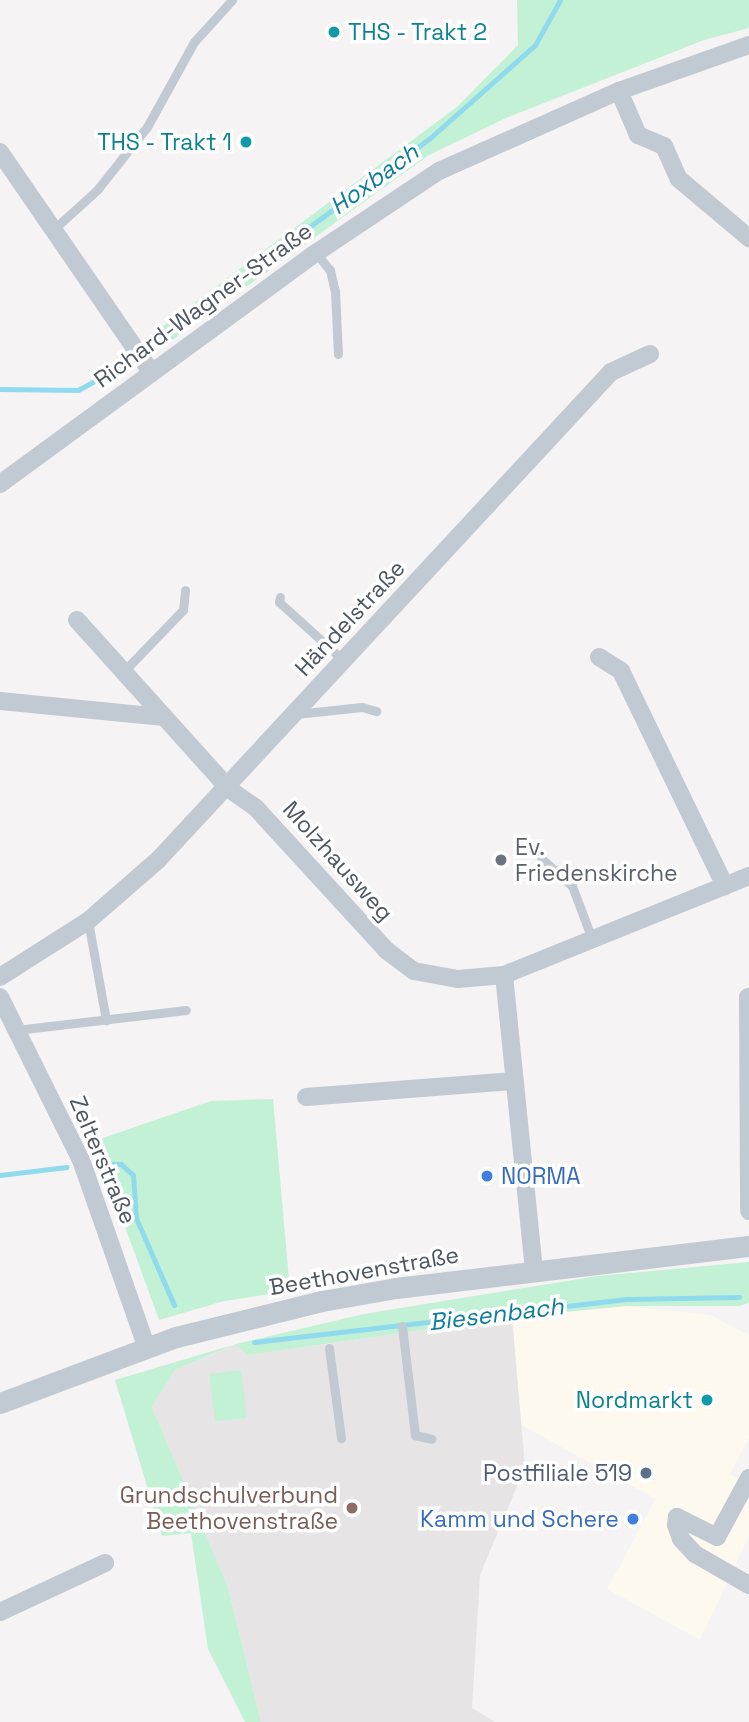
<!DOCTYPE html>
<html>
<head>
<meta charset="utf-8">
<style>
	body { margin:0 }
	#map { position:relative; width:749px; height:1722px; overflow:hidden; background:#f5f3f3; font-family:"Space Grotesk",sans-serif }
	div>[style] { position:absolute }
	.commercial>* { inset:0; background:#fdf9ef }
	.education>* { inset:0; background:#e6e4e5 }
	.green>* { inset:0; background:#c3f1d5; transform-origin:0 0 }
	.stream>* { height:5px; margin:-2.5px; padding:0 2.5px; transform-origin:2.5px; border-radius:2.5px; background:#90daee }
	.service>* { height:9px; margin:-4.5px; padding:0 4.5px; transform-origin:4.5px; border-radius:4.5px; background:#c1cad2 }
	.minor>* { height:18px; margin:-9px; padding:0 9px; transform-origin:9px; border-radius:9px; background:#c1cad2 }
	.tertiary>* { height:21px; margin:-10.5px; padding:0 10.5px; transform-origin:10.5px; border-radius:10.5px; background:#c1cad2 }
	.dots>* { width:19px; height:19px; translate:-50% -50%; box-sizing:border-box; border:4px solid #fff; border-radius:50% }
	span { translate:-50% -50%; white-space:nowrap; text-align:center; line-height:1.15; -webkit-text-stroke:7px #fff; paint-order:stroke }
	.culture-label { font-size:23px; color:#0d838f }
	.left { translate:0 -50%; text-align:left }
	.right { translate:-100% -50%; text-align:right }
	.street-label { font-size:23px; color:#4a5661 }
	.worship-label { font-size:23px; color:#5b616d }
	.shop-label { font-size:23px; color:#366cbe }
	.service-label { font-size:23px; color:#4e5e75 }
	.education-label { font-size:23px; color:#785e54 }
	.water-label { font-size:24px; color:#0c7c9b; font-style:italic }
</style>
</head>
<body>
<div id="map">
	<div class="commercial">
		<div style="clip-path:polygon(627px 1306px,710px 1315px,749px 1335px,749px 1438px,730px 1474px,749px 1485px,749px 1536px,700px 1640px,607px 1589px,656px 1499px,521px 1425px,512px 1317px)"></div>
	</div>
	<div class="education">
		<div style="clip-path:polygon(512px 1317px,525px 1467px,480px 1575px,472px 1708px,495px 1722px,261px 1722px,228px 1587px,152px 1407px,175px 1370px,236px 1344px,248px 1355px)"></div>
	</div>
	<div class="green">
		<div style="clip-path:polygon(517px 0,749px 0,749px 28px,704px 40px,506px 118px,429px 155px,171px 341px,154px 333px,458px 106px,518px 45px)"></div>
		<div style="clip-path:polygon(273px 1099px,290px 1291px,224px 1301px,159px 1320px,94px 1141px,211px 1101px)"></div>
		<div style="clip-path:polygon(749px 1262px,749px 1303px,739px 1306px,627px 1306px,512px 1317px,248px 1355px,235px 1344px,175px 1370px,152px 1407px,228px 1587px,261px 1722px,245px 1722px,208px 1649px,191px 1533px,162px 1536px,115px 1380px,236px 1344px,364px 1314px,598px 1276px)"></div>
		<div style="left:241px;top:1370px;width:48px;height:32px;rotate:83deg"></div>
	</div>
	<div class="stream">
		<div style="left:164px;top:334px;width:330px;rotate:-36.4deg"></div>
		<div style="left:430px;top:138px;width:140px;rotate:-41.5deg"></div>
		<div style="left:535px;top:45px;width:51px;rotate:-60.9deg"></div>
		<div style="left:0;top:389px;width:78px;rotate:0.7deg"></div>
		<div style="left:78px;top:390px;width:48px;rotate:-28.7deg"></div>
		<div style="left:99px;top:1163px;width:22px;rotate:3deg"></div>
		<div style="left:121px;top:1164px;width:16px;rotate:43deg"></div>
		<div style="left:133px;top:1175px;width:43px;rotate:86deg"></div>
		<div style="left:136px;top:1218px;width:95px;rotate:66.4deg"></div>
		<div style="left:0;top:1175px;width:67px;rotate:-6.8deg"></div>
		<div style="left:254px;top:1342px;width:375px;rotate:-6.6deg"></div>
		<div style="left:627px;top:1299px;width:112px;rotate:-1deg"></div>
	</div>
	<div class="service">
		<div style="left:54px;top:229px;width:58px;rotate:-42.2deg"></div>
		<div style="left:97px;top:190px;width:80px;rotate:-51.6deg"></div>
		<div style="left:147px;top:127px;width:97px;rotate:-61.1deg"></div>
		<div style="left:194px;top:42px;width:57px;rotate:-47.9deg"></div>
		<div style="left:316px;top:253px;width:22px;rotate:51deg"></div>
		<div style="left:330px;top:270px;width:22px;rotate:77deg"></div>
		<div style="left:335px;top:291px;width:63px;rotate:87.3deg"></div>
		<div style="left:280px;top:597px;width:5px;rotate:101deg"></div>
		<div style="left:279px;top:602px;width:88px;rotate:42.2deg"></div>
		<div style="left:124px;top:671px;width:85px;rotate:-46deg"></div>
		<div style="left:183px;top:610px;width:20px;rotate:-84deg"></div>
		<div style="left:296px;top:714px;width:66px;rotate:-6.1deg"></div>
		<div style="left:362px;top:707px;width:15px;rotate:16deg"></div>
		<div style="left:541px;top:858px;width:42px;rotate:42.1deg"></div>
		<div style="left:572px;top:886px;width:57px;rotate:69.3deg"></div>
		<div style="left:88px;top:921px;width:101px;rotate:79.7deg"></div>
		<div style="left:16px;top:1030px;width:171px;rotate:-6.7deg"></div>
		<div style="left:402px;top:1326px;width:110px;rotate:83.2deg"></div>
		<div style="left:415px;top:1435px;width:17px;rotate:13deg"></div>
		<div style="left:329px;top:1348px;width:91px;rotate:82.4deg"></div>
	</div>
	<div class="minor">
		<div style="left:619px;top:91px;width:48px;rotate:66.6deg"></div>
		<div style="left:638px;top:135px;width:28px;rotate:23deg"></div>
		<div style="left:664px;top:146px;width:36px;rotate:66deg"></div>
		<div style="left:679px;top:179px;width:92px;rotate:40.1deg"></div>
		<div style="left:0;top:152px;width:268px;rotate:55.5deg"></div>
		<div style="left:0;top:484px;width:391px;rotate:-36.2deg"></div>
		<div style="left:316px;top:253px;width:148px;rotate:-33.7deg"></div>
		<div style="left:439px;top:171px;width:197px;rotate:-24deg"></div>
		<div style="left:619px;top:91px;width:138px;rotate:-19.5deg"></div>
		<div style="left:77px;top:620px;width:227px;rotate:48deg"></div>
		<div style="left:229px;top:789px;width:33px;rotate:35deg"></div>
		<div style="left:256px;top:808px;width:193px;rotate:47.5deg"></div>
		<div style="left:386px;top:950px;width:35px;rotate:37deg"></div>
		<div style="left:414px;top:971px;width:45px;rotate:10.3deg"></div>
		<div style="left:458px;top:979px;width:46px;rotate:-5deg"></div>
		<div style="left:504px;top:975px;width:264px;rotate:-22deg"></div>
		<div style="left:599px;top:657px;width:26px;rotate:32deg"></div>
		<div style="left:621px;top:671px;width:239px;rotate:64.2deg"></div>
		<div style="left:0;top:701px;width:165px;rotate:5.6deg"></div>
		<div style="left:504px;top:975px;width:298px;rotate:84.2deg"></div>
		<div style="left:0;top:977px;width:104px;rotate:-32.5deg"></div>
		<div style="left:88px;top:921px;width:93px;rotate:-41.1deg"></div>
		<div style="left:158px;top:860px;width:666px;rotate:-47.13deg"></div>
		<div style="left:611px;top:372px;width:43px;rotate:-24.8deg"></div>
		<div style="left:0;top:997px;width:182px;rotate:63.6deg"></div>
		<div style="left:81px;top:1160px;width:199px;rotate:70.7deg"></div>
		<div style="left:748px;top:997px;width:214px;rotate:89.7deg"></div>
		<div style="left:306px;top:1097px;width:209px;rotate:-4.4deg"></div>
		<div style="left:749px;top:1478px;width:67px;rotate:118.5deg"></div>
		<div style="left:717px;top:1537px;width:45px;rotate:-153.4deg"></div>
		<div style="left:677px;top:1517px;width:8px;rotate:97deg"></div>
		<div style="left:676px;top:1525px;width:15px;rotate:70deg"></div>
		<div style="left:681px;top:1539px;width:21px;rotate:47deg"></div>
		<div style="left:695px;top:1554px;width:62px;rotate:29.9deg"></div>
		<div style="left:0;top:1612px;width:116px;rotate:-25deg"></div>
	</div>
	<div class="tertiary">
		<div style="left:0;top:1403px;width:188px;rotate:-20.6deg"></div>
		<div style="left:176px;top:1337px;width:150px;rotate:-13.9deg"></div>
		<div style="left:322px;top:1301px;width:75px;rotate:-10deg"></div>
		<div style="left:396px;top:1288px;width:355px;rotate:-6.8deg"></div>
	</div>
	<div class="dots">
		<div style="left:334px;top:32px;background:#0f9aa8"></div>
		<div style="left:246px;top:142px;background:#0f9aa8"></div>
		<div style="left:501px;top:860px;background:#6b7280"></div>
		<div style="left:487px;top:1176px;background:#3f7fe0"></div>
		<div style="left:707px;top:1400px;background:#0f9aa8"></div>
		<div style="left:646px;top:1473px;background:#5c6f8a"></div>
		<div style="left:352px;top:1508px;background:#8d6e63"></div>
		<div style="left:633px;top:1519px;background:#3f7fe0"></div>
	</div>
	<div class="culture-label">
		<span class="left" style="left:348px;top:32px">THS - Trakt 2</span>
		<span class="right" style="left:232px;top:142px">THS - Trakt 1</span>
		<span class="right" style="left:693px;top:1400px">Nordmarkt</span>
	</div>
	<div class="street-label">
		<span style="left:203px;top:305px;rotate:-36deg">Richard-Wagner-Straße</span>
		<span style="left:350px;top:618px;rotate:-47deg">Händelstraße</span>
		<span style="left:338px;top:861px;rotate:48deg">Molzhausweg</span>
		<span style="left:103px;top:1160px;rotate:67deg">Zelterstraße</span>
		<span style="left:364px;top:1271px;rotate:-10deg">Beethovenstraße</span>
	</div>
	<div class="worship-label">
		<span class="left" style="left:515px;top:860px">Ev.<br>Friedenskirche</span>
	</div>
	<div class="shop-label">
		<span class="left" style="left:501px;top:1176px">NORMA</span>
		<span class="right" style="left:619px;top:1519px">Kamm und Schere</span>
	</div>
	<div class="service-label">
		<span class="right" style="left:632px;top:1473px">Postfiliale 519</span>
	</div>
	<div class="education-label">
		<span class="right" style="left:338px;top:1508px">Grundschulverbund<br>Beethovenstraße</span>
	</div>
	<div class="water-label">
		<span style="left:374px;top:179px;rotate:-36deg">Hoxbach</span>
		<span style="left:496px;top:1314px;rotate:-7deg">Biesenbach</span>
	</div>
</div>
</body>
</html>
